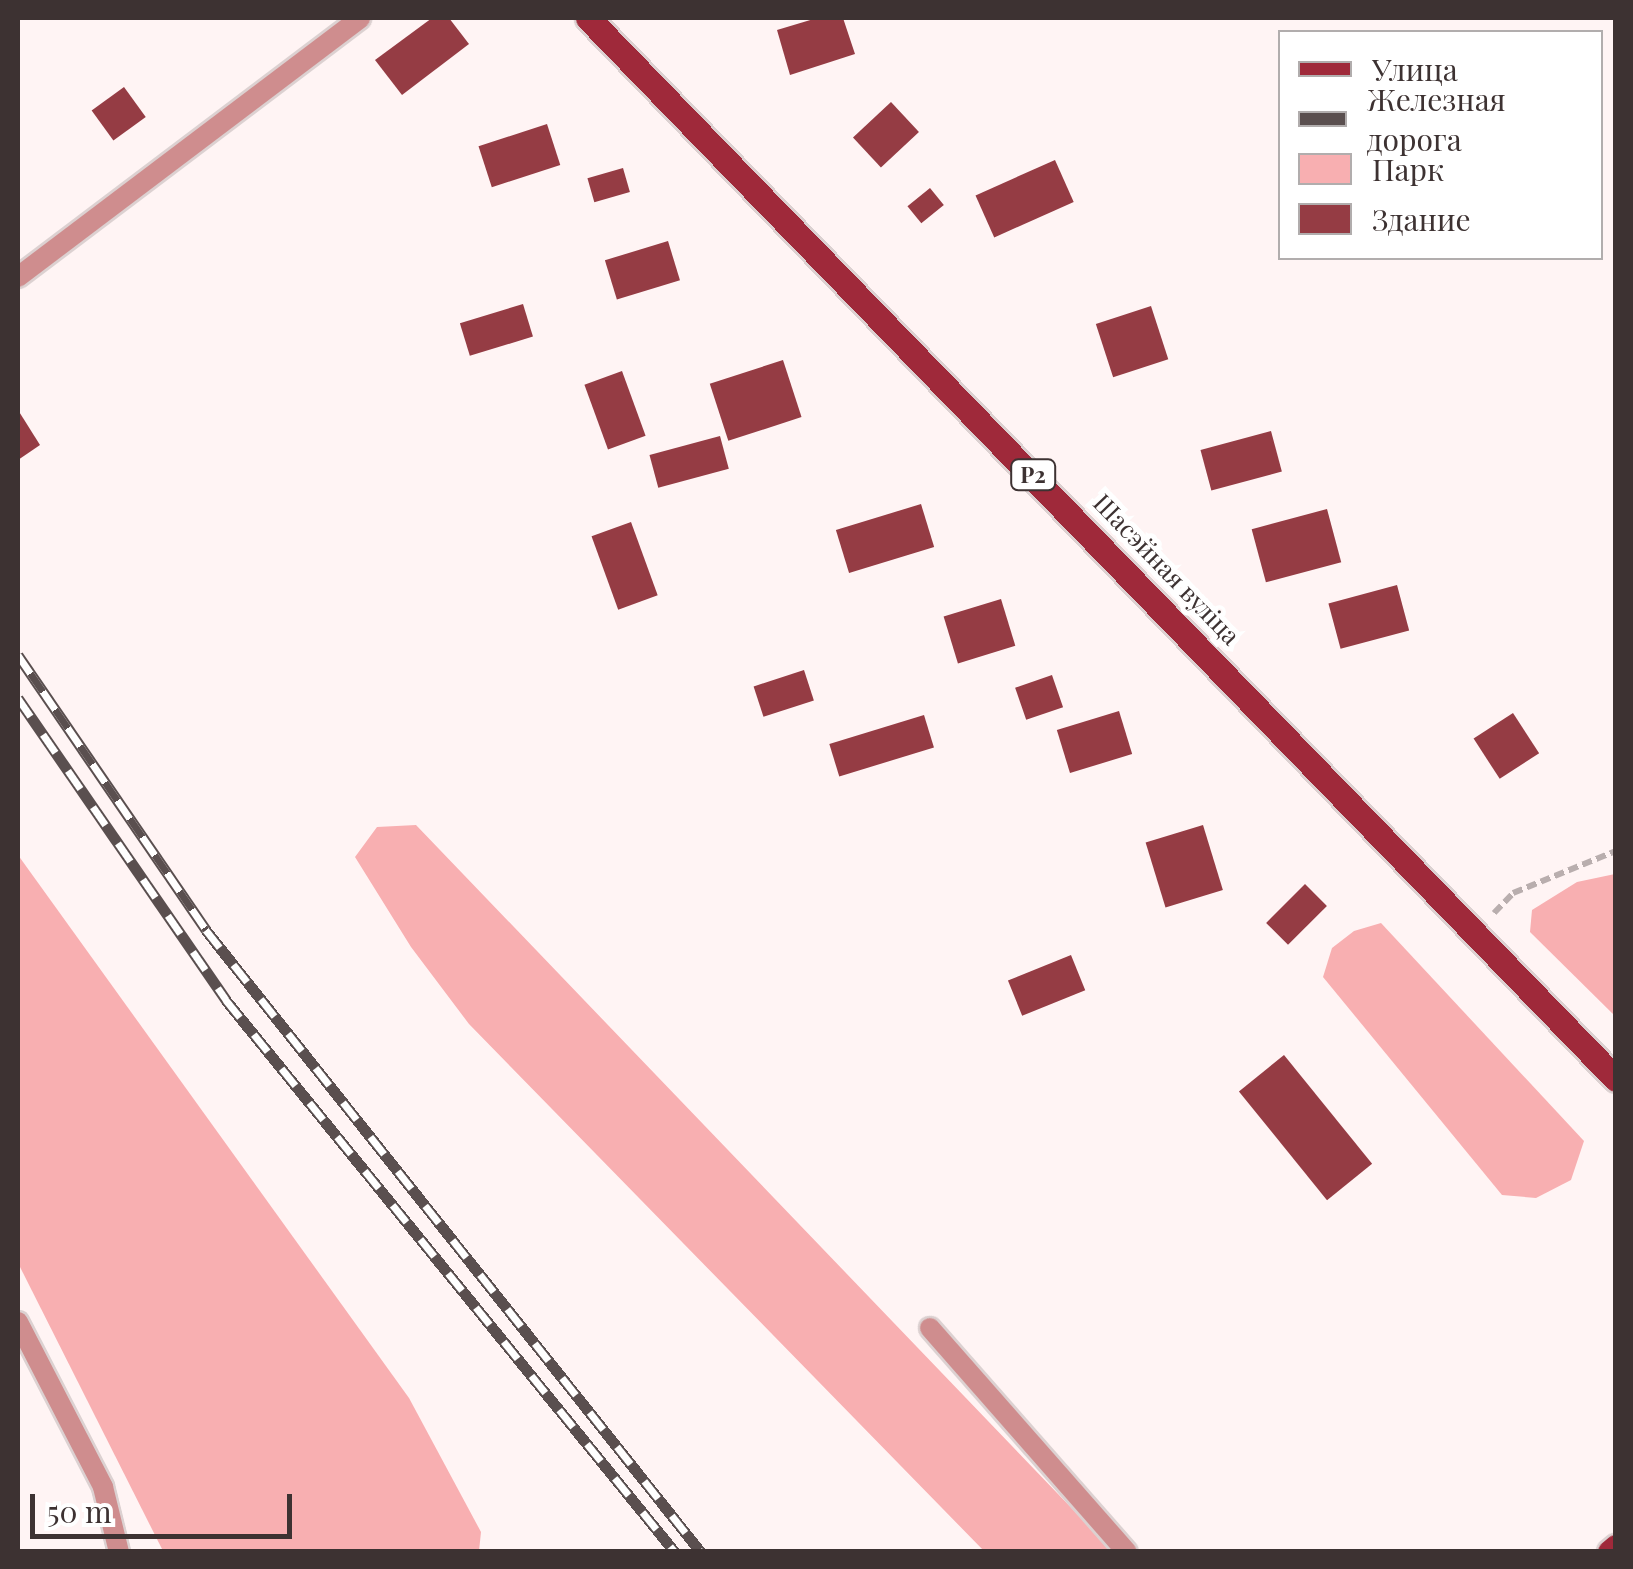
<!DOCTYPE html>
<html>
<head>
<meta charset="utf-8">
<style>
	body { margin:0 }
	#map { position:relative; width:1633px; height:1569px; overflow:hidden; background:#fff4f4; font-family:"Playfair Display",serif }
	div>[style] { position:absolute }
	.green>* { inset:0; background:#f8afb1 }
	.building>* { inset:0; background:#953c44; transform-origin:0 0 }
	.path>* { height:6px; margin-top:-3px; transform-origin:0; background:repeating-linear-gradient(90deg,#b9aeae 0 10px,transparent 0 15px) }
	.roads { filter:drop-shadow(2px 0 #dcd1d1) drop-shadow(-2px 0 #dcd1d1) drop-shadow(0 2px #dcd1d1) drop-shadow(0 -2px #dcd1d1) }
	.service>* { height:20px; margin:-10px; padding:0 10px; transform-origin:10px; border-radius:10px; background:#cf8d8e }
	.primary>* { height:25px; margin:-12.5px; padding:0 12.5px; transform-origin:12.5px; border-radius:12.5px; background:#9f293a }
	.rail>* { height:11px; margin-top:-5.5px; transform-origin:0; background:repeating-linear-gradient(90deg,#fff 0 22px,#5a4f4f 0 44px); box-sizing:border-box; border-block:2px solid #5a4f4f }
	span { translate:-50% -50%; white-space:nowrap; text-align:center; line-height:1.15; -webkit-text-stroke:10px #fff; paint-order:stroke }
	.shield-label span { padding:2px 8px; background:#fff; border:2px solid; border-radius:8px; -webkit-text-stroke-width:0 }
	.shield-label { font-size:22px; color:#3d3232; font-weight:700 }
	.street-label { font-size:25px; color:#3d3232 }
	.frame { position:absolute; inset:0; border:20px solid #3d3232; pointer-events:none }
	.legend { position:absolute; left:1278px; top:30px; width:325px; height:230px; box-sizing:border-box; background:#fff; border:2px solid #b1adad; margin:0; padding:12px 18px; list-style:none; font-size:30px; color:#3d3232 }
	.legend li { display:flex; align-items:center; gap:20px; height:50px }
	.legend b { width:50px; border:2px solid #b1adad }
	.scale { position:absolute; left:30px; top:1494px; width:262px; height:45px; box-sizing:border-box; border:5px solid #3d3232; border-top:0; padding-left:12px; font-size:30px; line-height:35px; white-space:nowrap; color:#3d3232; -webkit-text-stroke:8px #fff; paint-order:stroke }
</style>
</head>
<body>
<div id="map">
	<div class="green">
		<div style="clip-path:polygon(416px 825px,1108px 1546px,1113px 1551px,984px 1551px,469px 1024px,411px 947px,355px 857px,377px 827px)"></div>
		<div style="clip-path:polygon(18px 855px,409px 1398px,481px 1532px,479px 1551px,163px 1551px,18px 1263px)"></div>
		<div style="clip-path:polygon(1615px 874px,1616px 874px,1615px 1016px,1530px 932px,1532px 910px,1577px 882px)"></div>
		<div style="clip-path:polygon(1381px 923px,1584px 1141px,1571px 1180px,1536px 1198px,1502px 1195px,1323px 977px,1332px 948px,1354px 931px)"></div>
	</div>
	<div class="building">
		<div style="clip-path:polygon(432px 18px,449px 18px,469px 44px,402px 95px,375px 60px)"></div>
		<div style="clip-path:polygon(817px 18px,843px 18px,855px 54px,790px 75px,777px 30px)"></div>
		<div style="left:124px;top:87px;width:37px;height:40px;rotate:54deg"></div>
		<div style="left:891px;top:102px;width:41px;height:52px;rotate:47deg"></div>
		<div style="left:547px;top:124px;width:43px;height:72px;rotate:72deg"></div>
		<div style="left:1055px;top:160px;width:46px;height:87px;rotate:66deg"></div>
		<div style="left:623px;top:168px;width:25px;height:37px;rotate:74deg"></div>
		<div style="left:930px;top:188px;width:22px;height:29px;rotate:51deg"></div>
		<div style="left:668px;top:241px;width:41px;height:66px;rotate:73deg"></div>
		<div style="left:523px;top:304px;width:34px;height:66px;rotate:73deg"></div>
		<div style="left:1151px;top:306px;width:56px;height:58px;rotate:72deg"></div>
		<div style="left:783px;top:360px;width:60px;height:77px;rotate:72deg"></div>
		<div style="left:622px;top:371px;width:69px;height:40px;rotate:70deg"></div>
		<div style="clip-path:polygon(18px 410px,40px 445px,18px 460px)"></div>
		<div style="left:1271px;top:431px;width:42px;height:73px;rotate:75deg"></div>
		<div style="left:720px;top:436px;width:34px;height:73px;rotate:75deg"></div>
		<div style="left:921px;top:504px;width:45px;height:89px;rotate:73deg"></div>
		<div style="left:1327px;top:509px;width:55px;height:78px;rotate:75deg"></div>
		<div style="left:631px;top:522px;width:78px;height:42px;rotate:70deg"></div>
		<div style="left:1397px;top:585px;width:47px;height:71px;rotate:75deg"></div>
		<div style="left:1001px;top:599px;width:49px;height:60px;rotate:73deg"></div>
		<div style="left:804px;top:670px;width:32px;height:53px;rotate:72deg"></div>
		<div style="left:1052px;top:675px;width:34px;height:39px;rotate:71deg"></div>
		<div style="left:1119px;top:711px;width:45px;height:65px;rotate:73deg"></div>
		<div style="left:1513px;top:713px;width:48px;height:47px;rotate:57deg"></div>
		<div style="left:924px;top:715px;width:34px;height:99px;rotate:73deg"></div>
		<div style="left:1203px;top:825px;width:68px;height:60px;rotate:73deg"></div>
		<div style="left:1305px;top:884px;width:31px;height:55px;rotate:45deg"></div>
		<div style="left:1071px;top:955px;width:38px;height:68px;rotate:68deg"></div>
		<div style="left:1284px;top:1055px;width:140px;height:58px;rotate:51deg"></div>
	</div>
	<div class="path">
		<div style="left:1494px;top:913px;width:28px;rotate:-46deg"></div>
		<div style="left:1513px;top:893px;width:111px;rotate:-22.2deg"></div>
	</div>
	<div class="roads">
		<div class="service">
			<div style="left:18px;top:277px;width:429px;rotate:-37.1deg"></div>
			<div style="left:18px;top:1322px;width:186px;rotate:62.7deg"></div>
			<div style="left:103px;top:1487px;width:67px;rotate:76.2deg"></div>
			<div style="left:930px;top:1328px;width:298px;rotate:48.7deg"></div>
		</div>
		<div class="primary">
			<div style="left:588px;top:18px;width:1477px;rotate:45.91deg"></div>
			<div style="left:1610px;top:1552px;width:8px;rotate:-40deg"></div>
		</div>
	</div>
	<div class="rail">
		<div style="left:18px;top:655px;width:333px;rotate:55.6deg"></div>
		<div style="left:206px;top:930px;width:795px;rotate:51.49deg"></div>
		<div style="left:18px;top:698px;width:367px;rotate:55.4deg"></div>
		<div style="left:226px;top:1000px;width:712px;rotate:50.87deg"></div>
	</div>
	<div class="shield-label">
		<span style="left:1033px;top:475px">Р2</span>
	</div>
	<div class="street-label">
		<span style="left:1167px;top:569px;rotate:46deg">Шасэйная вуліца</span>
	</div>
	<div class="frame"></div>
	<ul class="legend">
	<li><b style="height:12px;background:#9f293a"></b>Улица</li>
	<li><b style="height:12px;background:#5a4f4f"></b>Железная дорога</li>
	<li><b style="height:28px;background:#f8afb1"></b>Парк</li>
	<li><b style="height:28px;background:#953c44"></b>Здание</li>
	</ul>
	<div class="scale">50 m</div>
</div>
</body>
</html>
